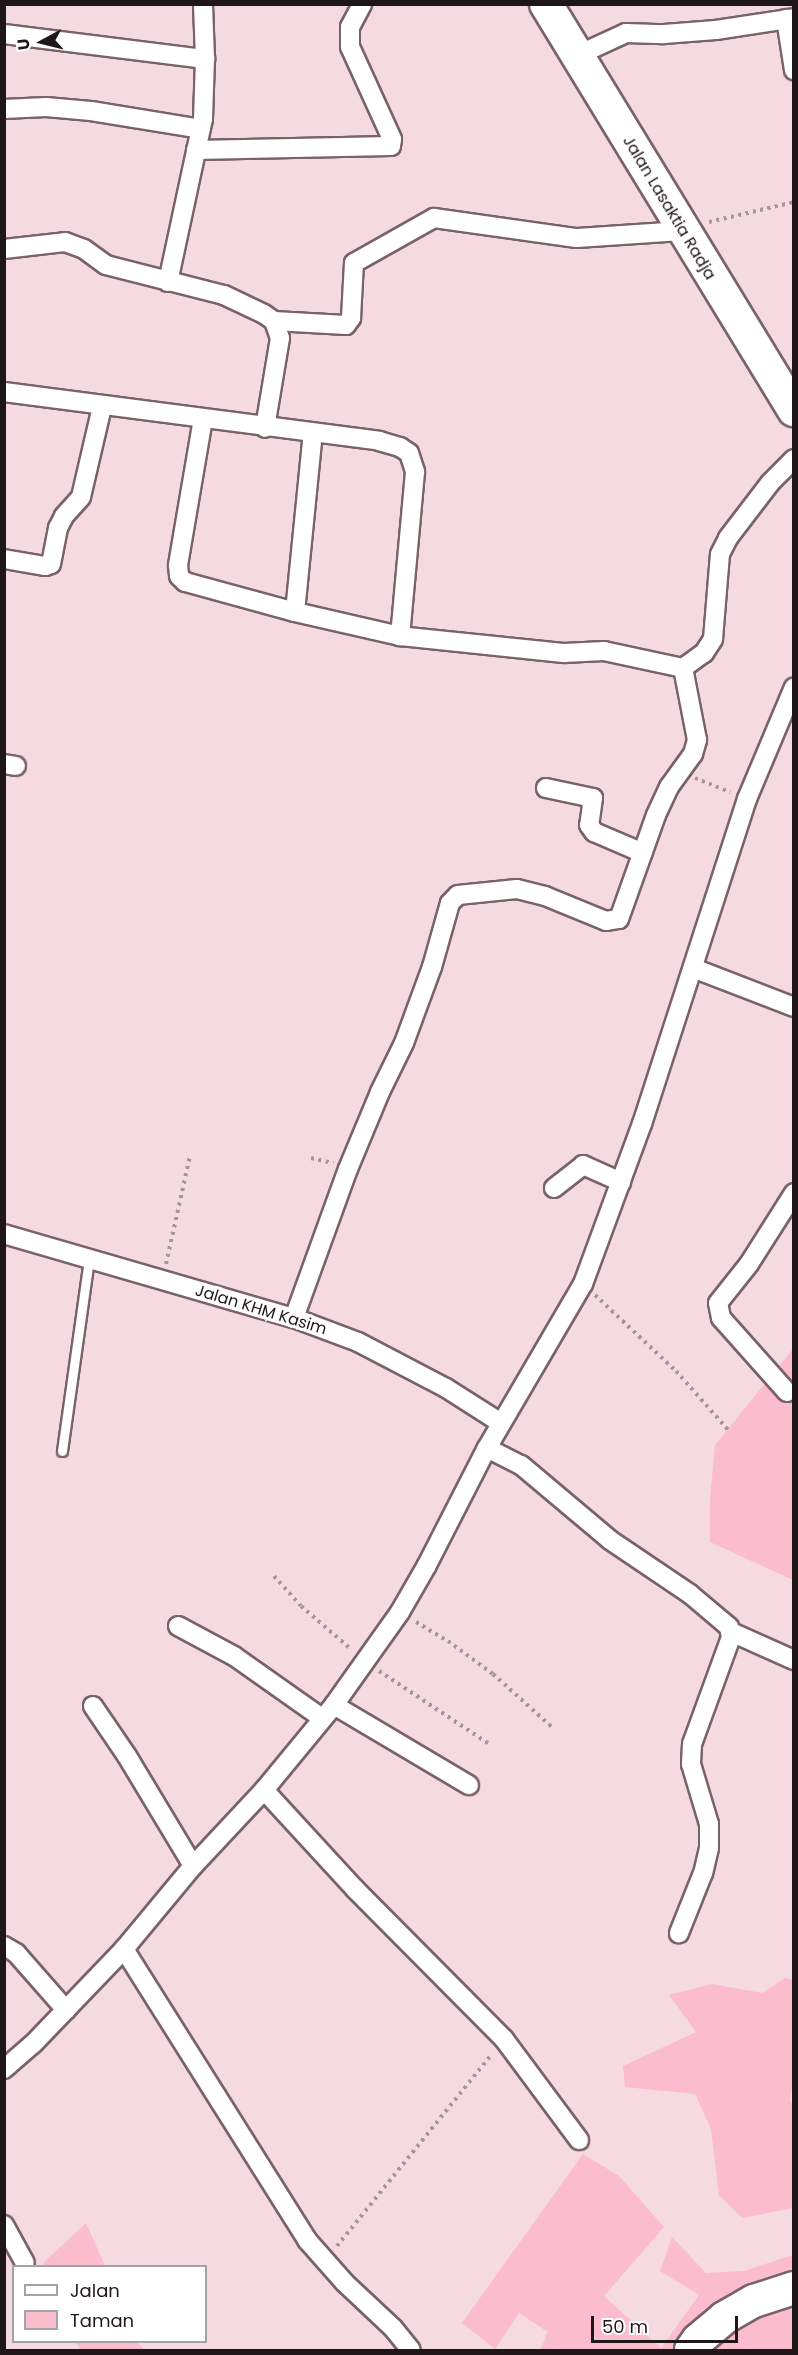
<!DOCTYPE html>
<html>
<head>
<meta charset="utf-8">
<style>
	body { margin:0 }
	#map { position:relative; width:798px; height:2355px; overflow:hidden; background:#f5dae1; font-family:Poppins,sans-serif }
	div>[style] { position:absolute }
	.green>* { inset:0; background:#fbbcce }
	.path>* { height:4px; margin-top:-2px; transform-origin:0; background:repeating-linear-gradient(90deg,#a89499 0 3px,transparent 0 7.5px) }
	.roads { filter:drop-shadow(2px 0 #796268) drop-shadow(-2px 0 #796268) drop-shadow(0 2px #796268) drop-shadow(0 -2px #796268) }
	.lane>* { height:9px; margin:-4.5px; padding:0 4.5px; transform-origin:4.5px; border-radius:4.5px; background:#fff }
	.street>* { height:18px; margin:-9px; padding:0 9px; transform-origin:9px; border-radius:9px; background:#fff }
	.highway>* { height:32px; margin:-16px; padding:0 16px; transform-origin:16px; border-radius:16px; background:#fff }
	span { translate:-50% -50%; white-space:nowrap; text-align:center; line-height:1.15; -webkit-text-stroke:6px #fff; paint-order:stroke }
	.street-label { font-size:16px; color:#1f1619 }
	.frame { position:absolute; inset:0; border:6px solid #1f1619; pointer-events:none }
	.legend { position:absolute; left:12px; top:2265px; width:195px; height:78px; box-sizing:border-box; background:#fff; border:2px solid #a5a2a3; margin:0; padding:8px 10px; list-style:none; font-size:18px; color:#1f1619 }
	.legend li { display:flex; align-items:center; gap:12px; height:30px }
	.legend b { width:30px; border:2px solid #a5a2a3 }
	.north { position:absolute; left:12px; top:12px; width:60px; height:60px; -webkit-text-stroke:4px #fff; paint-order:stroke; rotate:263deg; font-size:16px; font-weight:700; line-height:24px; text-align:center; color:#1f1619 }
	.north::after { content:''; display:block; margin:auto; width:21px; height:27px; background:#1f1619; clip-path:polygon(50% 0,100% 100%,50% 72%,0 100%) }
	.scale { position:absolute; left:591px; top:2316px; width:147px; height:27px; box-sizing:border-box; border:3px solid #1f1619; border-top:0; padding-left:8px; font-size:18px; line-height:21px; white-space:nowrap; color:#1f1619; -webkit-text-stroke:4px #fff; paint-order:stroke }
</style>
</head>
<body>
<div id="map">
	<div class="green">
		<div style="clip-path:polygon(793px 1349px,793px 1580px,710px 1542px,710px 1499px,715px 1445px)"></div>
		<div style="clip-path:polygon(785px 1978px,794px 1980px,794px 2070px,790px 2101px,794px 2107px,793px 2208px,742px 2218px,719px 2195px,711px 2129px,695px 2094px,625px 2087px,623px 2066px,696px 2032px,669px 1995px,712px 1984px,762px 1993px)"></div>
		<div style="clip-path:polygon(583px 2154px,619px 2176px,664px 2227px,604px 2296px,661px 2348px,699px 2295px,660px 2271px,672px 2237px,706px 2273px,744px 2271px,793px 2255px,793px 2350px,540px 2350px,548px 2332px,519px 2313px,495px 2349px,462px 2323px)"></div>
		<div style="clip-path:polygon(86px 2223px,105px 2266px,44px 2266px,43px 2263px)"></div>
		<div style="clip-path:polygon(76px 2342px,137px 2342px,145px 2350px,80px 2350px)"></div>
	</div>
	<div class="path">
		<div style="left:709px;top:222px;width:87px;rotate:-13.2deg"></div>
		<div style="left:695px;top:778px;width:38px;rotate:22deg"></div>
		<div style="left:311px;top:1158px;width:23px;rotate:13deg"></div>
		<div style="left:166px;top:1264px;width:111px;rotate:-77.5deg"></div>
		<div style="left:595px;top:1295px;width:111px;rotate:43.2deg"></div>
		<div style="left:676px;top:1371px;width:81px;rotate:48.5deg"></div>
		<div style="left:274px;top:1576px;width:40px;rotate:48deg"></div>
		<div style="left:301px;top:1606px;width:67px;rotate:40.8deg"></div>
		<div style="left:416px;top:1622px;width:37px;rotate:31deg"></div>
		<div style="left:448px;top:1641px;width:56px;rotate:36.3deg"></div>
		<div style="left:493px;top:1674px;width:81px;rotate:42deg"></div>
		<div style="left:379px;top:1671px;width:134px;rotate:33.5deg"></div>
		<div style="left:337px;top:2246px;width:247px;rotate:-51.1deg"></div>
	</div>
	<div class="roads">
		<div class="lane">
			<div style="left:62px;top:1451px;width:194px;rotate:-82deg"></div>
		</div>
		<div class="street">
			<div style="left:786px;top:19px;width:52px;rotate:81.1deg"></div>
			<div style="left:4px;top:34px;width:203px;rotate:7.1deg"></div>
			<div style="left:205px;top:59px;width:55px;rotate:-92.1deg"></div>
			<div style="left:576px;top:56px;width:55px;rotate:-24.7deg"></div>
			<div style="left:626px;top:33px;width:38px;rotate:2deg"></div>
			<div style="left:664px;top:34px;width:52px;rotate:-4.4deg"></div>
			<div style="left:716px;top:30px;width:79px;rotate:-8.7deg"></div>
			<div style="left:4px;top:109px;width:42px;rotate:-2.7deg"></div>
			<div style="left:46px;top:107px;width:45px;rotate:5.1deg"></div>
			<div style="left:91px;top:111px;width:111px;rotate:9.3deg"></div>
			<div style="left:196px;top:150px;width:195px;rotate:-1.2deg"></div>
			<div style="left:391px;top:146px;width:7px;rotate:-82deg"></div>
			<div style="left:392px;top:139px;width:101px;rotate:-114.5deg"></div>
			<div style="left:350px;top:47px;width:20px;rotate:-90deg"></div>
			<div style="left:350px;top:27px;width:26px;rotate:-62deg"></div>
			<div style="left:4px;top:249px;width:61px;rotate:-6.5deg"></div>
			<div style="left:65px;top:242px;width:20px;rotate:20deg"></div>
			<div style="left:84px;top:249px;width:27px;rotate:36deg"></div>
			<div style="left:106px;top:265px;width:122px;rotate:14.3deg"></div>
			<div style="left:224px;top:295px;width:44px;rotate:25.4deg"></div>
			<div style="left:264px;top:314px;width:12px;rotate:35deg"></div>
			<div style="left:274px;top:321px;width:18px;rotate:71deg"></div>
			<div style="left:280px;top:338px;width:91px;rotate:99.5deg"></div>
			<div style="left:168px;top:282px;width:167px;rotate:-77.9deg"></div>
			<div style="left:203px;top:119px;width:60px;rotate:-88.1deg"></div>
			<div style="left:274px;top:321px;width:72px;rotate:3.2deg"></div>
			<div style="left:346px;top:325px;width:9px;rotate:-54deg"></div>
			<div style="left:351px;top:318px;width:55px;rotate:-86.9deg"></div>
			<div style="left:354px;top:263px;width:92px;rotate:-29.4deg"></div>
			<div style="left:434px;top:218px;width:144px;rotate:8deg"></div>
			<div style="left:577px;top:238px;width:105px;rotate:-3.8deg"></div>
			<div style="left:4px;top:392px;width:378px;rotate:7.4deg"></div>
			<div style="left:379px;top:441px;width:22px;rotate:16deg"></div>
			<div style="left:400px;top:447px;width:11px;rotate:34deg"></div>
			<div style="left:409px;top:453px;width:20px;rotate:72deg"></div>
			<div style="left:415px;top:472px;width:165px;rotate:95.2deg"></div>
			<div style="left:400px;top:636px;width:108px;rotate:-167.1deg"></div>
			<div style="left:295px;top:612px;width:114px;rotate:-164.7deg"></div>
			<div style="left:185px;top:582px;width:8px;rotate:-135deg"></div>
			<div style="left:179px;top:576px;width:11px;rotate:-95deg"></div>
			<div style="left:178px;top:565px;width:148px;rotate:-80.3deg"></div>
			<div style="left:4px;top:559px;width:42px;rotate:9.7deg"></div>
			<div style="left:45px;top:566px;width:6px;rotate:-18deg"></div>
			<div style="left:51px;top:564px;width:37px;rotate:-79deg"></div>
			<div style="left:58px;top:528px;width:13px;rotate:-63deg"></div>
			<div style="left:64px;top:516px;width:25px;rotate:-48deg"></div>
			<div style="left:81px;top:497px;width:92px;rotate:-76.9deg"></div>
			<div style="left:295px;top:612px;width:180px;rotate:-84.3deg"></div>
			<div style="left:683px;top:668px;width:26px;rotate:-36deg"></div>
			<div style="left:704px;top:653px;width:17px;rotate:-57deg"></div>
			<div style="left:713px;top:639px;width:85px;rotate:-85.3deg"></div>
			<div style="left:720px;top:554px;width:18px;rotate:-63deg"></div>
			<div style="left:728px;top:538px;width:69px;rotate:-52.6deg"></div>
			<div style="left:770px;top:483px;width:34px;rotate:-45deg"></div>
			<div style="left:4px;top:764px;width:12px;rotate:9deg"></div>
			<div style="left:546px;top:788px;width:48px;rotate:12deg"></div>
			<div style="left:593px;top:798px;width:27px;rotate:98deg"></div>
			<div style="left:589px;top:825px;width:9px;rotate:54deg"></div>
			<div style="left:594px;top:832px;width:53px;rotate:23.2deg"></div>
			<div style="left:693px;top:968px;width:108px;rotate:21.1deg"></div>
			<div style="left:554px;top:1188px;width:37px;rotate:-38deg"></div>
			<div style="left:583px;top:1165px;width:42px;rotate:24.1deg"></div>
			<div style="left:4px;top:1234px;width:302px;rotate:16.2deg"></div>
			<div style="left:294px;top:1318px;width:68px;rotate:20.6deg"></div>
			<div style="left:358px;top:1342px;width:99px;rotate:27.6deg"></div>
			<div style="left:446px;top:1388px;width:65px;rotate:32.5deg"></div>
			<div style="left:294px;top:1318px;width:158px;rotate:-70.1deg"></div>
			<div style="left:348px;top:1169px;width:83px;rotate:-67.4deg"></div>
			<div style="left:380px;top:1092px;width:55px;rotate:-63.9deg"></div>
			<div style="left:404px;top:1043px;width:81px;rotate:-69.8deg"></div>
			<div style="left:432px;top:967px;width:66px;rotate:-74.3deg"></div>
			<div style="left:450px;top:903px;width:11px;rotate:-45deg"></div>
			<div style="left:458px;top:895px;width:59px;rotate:-5.8deg"></div>
			<div style="left:517px;top:889px;width:29px;rotate:14deg"></div>
			<div style="left:545px;top:896px;width:66px;rotate:22.3deg"></div>
			<div style="left:606px;top:921px;width:13px;rotate:-9deg"></div>
			<div style="left:619px;top:919px;width:110px;rotate:-70.4deg"></div>
			<div style="left:656px;top:815px;width:31px;rotate:-65deg"></div>
			<div style="left:669px;top:787px;width:41px;rotate:-54deg"></div>
			<div style="left:693px;top:754px;width:15px;rotate:-74deg"></div>
			<div style="left:697px;top:740px;width:73px;rotate:-101deg"></div>
			<div style="left:683px;top:668px;width:81px;rotate:-167.9deg"></div>
			<div style="left:604px;top:651px;width:40px;rotate:177.1deg"></div>
			<div style="left:564px;top:653px;width:165px;rotate:-174.1deg"></div>
			<div style="left:787px;top:1392px;width:99px;rotate:-131.7deg"></div>
			<div style="left:721px;top:1318px;width:15px;rotate:-101deg"></div>
			<div style="left:718px;top:1303px;width:50px;rotate:-51.5deg"></div>
			<div style="left:749px;top:1264px;width:84px;rotate:-57.6deg"></div>
			<div style="left:487px;top:1448px;width:38px;rotate:27deg"></div>
			<div style="left:521px;top:1465px;width:116px;rotate:40.1deg"></div>
			<div style="left:610px;top:1540px;width:97px;rotate:34deg"></div>
			<div style="left:690px;top:1594px;width:51px;rotate:40.2deg"></div>
			<div style="left:729px;top:1627px;width:10px;rotate:79deg"></div>
			<div style="left:731px;top:1637px;width:114px;rotate:110deg"></div>
			<div style="left:692px;top:1744px;width:20px;rotate:93deg"></div>
			<div style="left:691px;top:1764px;width:63px;rotate:73.3deg"></div>
			<div style="left:709px;top:1824px;width:24px;rotate:90deg"></div>
			<div style="left:709px;top:1848px;width:26px;rotate:103deg"></div>
			<div style="left:703px;top:1873px;width:65px;rotate:111.8deg"></div>
			<div style="left:178px;top:1626px;width:64px;rotate:28.2deg"></div>
			<div style="left:234px;top:1656px;width:108px;rotate:35.2deg"></div>
			<div style="left:731px;top:1632px;width:69px;rotate:24deg"></div>
			<div style="left:334px;top:1705px;width:157px;rotate:30.7deg"></div>
			<div style="left:93px;top:1706px;width:60px;rotate:55.8deg"></div>
			<div style="left:127px;top:1756px;width:128px;rotate:59deg"></div>
			<div style="left:264px;top:1790px;width:134px;rotate:47.4deg"></div>
			<div style="left:355px;top:1889px;width:211px;rotate:45.2deg"></div>
			<div style="left:504px;top:2039px;width:126px;rotate:53.4deg"></div>
			<div style="left:4px;top:1946px;width:14px;rotate:30deg"></div>
			<div style="left:16px;top:1953px;width:76px;rotate:48.7deg"></div>
			<div style="left:124px;top:1949px;width:344px;rotate:57.8deg"></div>
			<div style="left:307px;top:2240px;width:57px;rotate:48.5deg"></div>
			<div style="left:345px;top:2283px;width:66px;rotate:43.2deg"></div>
			<div style="left:393px;top:2328px;width:28px;rotate:51deg"></div>
			<div style="left:4px;top:2069px;width:38px;rotate:-41deg"></div>
			<div style="left:33px;top:2044px;width:132px;rotate:-46.2deg"></div>
			<div style="left:124px;top:1949px;width:108px;rotate:-50.3deg"></div>
			<div style="left:193px;top:1866px;width:104px;rotate:-46.9deg"></div>
			<div style="left:264px;top:1790px;width:110px;rotate:-50.5deg"></div>
			<div style="left:334px;top:1705px;width:114px;rotate:-54.6deg"></div>
			<div style="left:400px;top:1612px;width:54px;rotate:-60.1deg"></div>
			<div style="left:427px;top:1565px;width:131px;rotate:-62.9deg"></div>
			<div style="left:487px;top:1448px;width:190px;rotate:-59.7deg"></div>
			<div style="left:583px;top:1284px;width:171px;rotate:-69.8deg"></div>
			<div style="left:642px;top:1124px;width:342px;rotate:-72.1deg"></div>
			<div style="left:747px;top:799px;width:121px;rotate:-67.2deg"></div>
			<div style="left:4px;top:2225px;width:43px;rotate:61.1deg"></div>
		</div>
		<div class="highway">
			<div style="left:546px;top:4px;width:476px;rotate:58.6deg"></div>
			<div style="left:691px;top:2350px;width:12px;rotate:-55deg"></div>
			<div style="left:698px;top:2340px;width:34px;rotate:-40deg"></div>
			<div style="left:724px;top:2318px;width:34px;rotate:-30deg"></div>
			<div style="left:754px;top:2301px;width:42px;rotate:-18deg"></div>
		</div>
	</div>
	<div class="street-label">
		<span style="left:669px;top:208px;rotate:59deg">Jalan Lasaktia Radja</span>
		<span style="left:261px;top:1310px;rotate:17deg">Jalan KHM Kasim</span>
	</div>
	<div class="frame"></div>
	<ul class="legend">
	<li><b style="height:8px;background:#fff"></b>Jalan</li>
	<li><b style="height:16px;background:#fbbcce"></b>Taman</li>
	</ul>
	<div class="north">U</div>
	<div class="scale">50 m</div>
</div>
</body>
</html>
